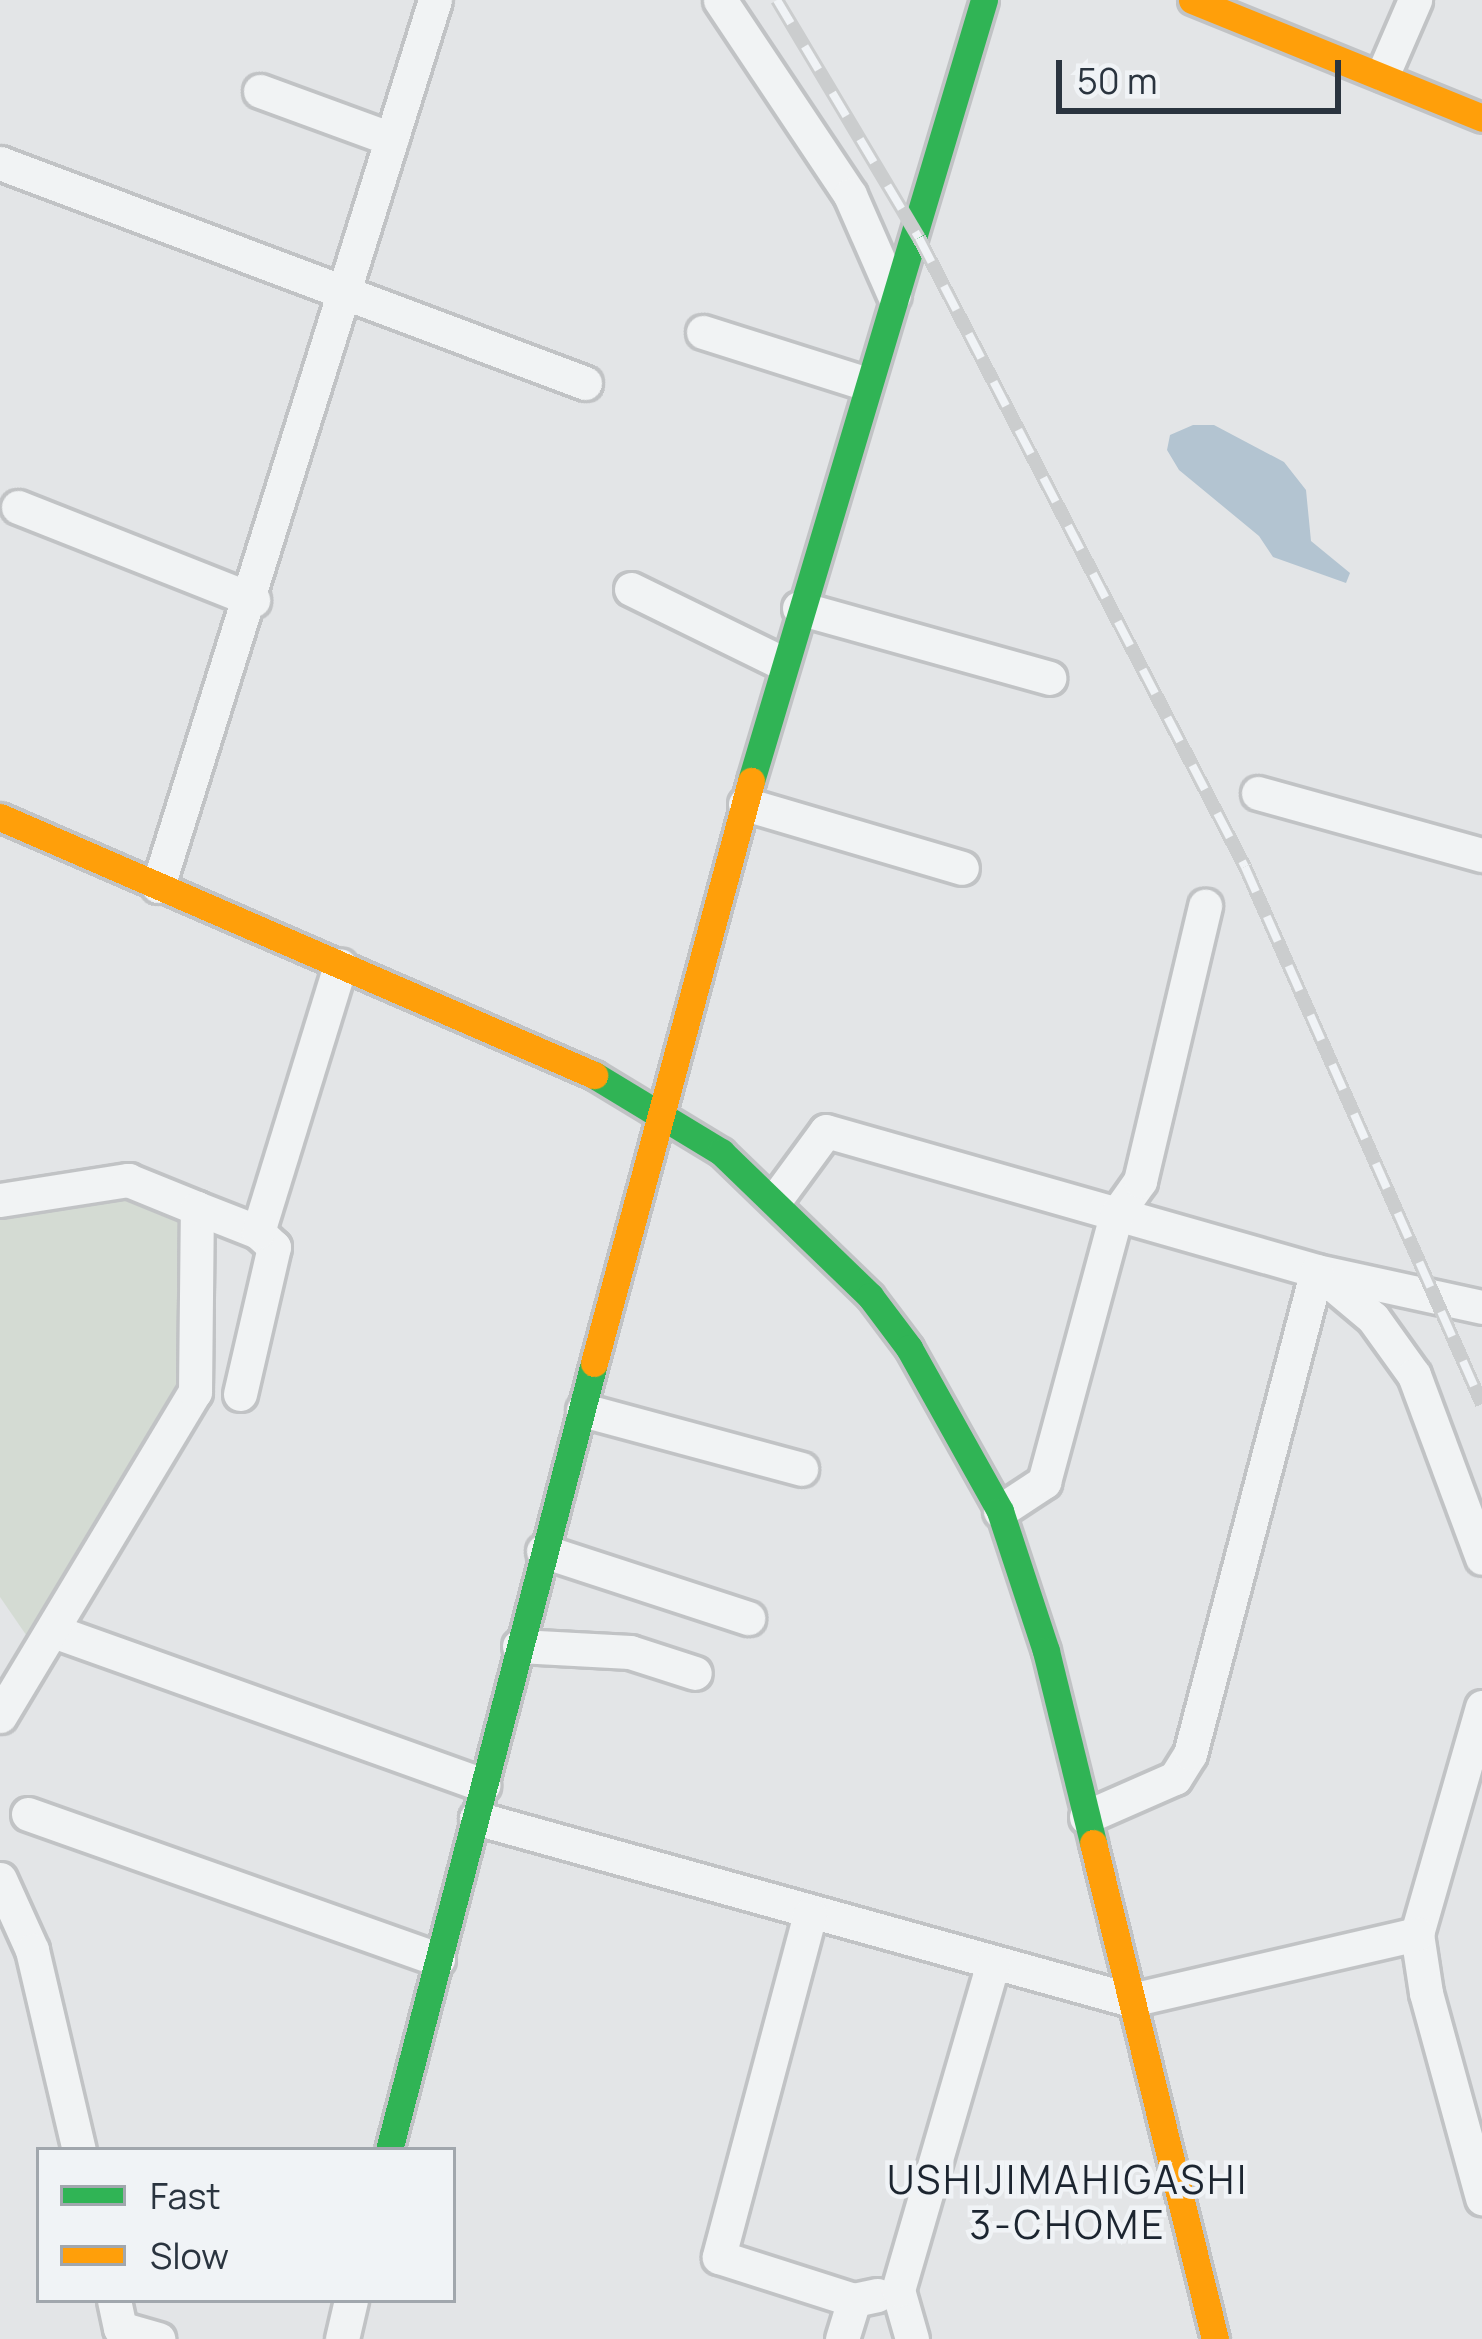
<!DOCTYPE html>
<html>
<head>
<meta charset="utf-8">
<style>
	body { margin:0 }
	#map { position:relative; width:1482px; height:2339px; overflow:hidden; background:#e3e5e7; font-family:Manrope,sans-serif }
	div>[style] { position:absolute }
	.green>* { inset:0; background:#d4dbd3 }
	.water>* { inset:0; background:#b3c4d1 }
	.roads { filter:drop-shadow(3px 0 #c1c3c5) drop-shadow(-3px 0 #c1c3c5) drop-shadow(0 3px #c1c3c5) drop-shadow(0 -3px #c1c3c5) }
	.street>* { height:33px; margin:-16.5px; padding:0 16.5px; transform-origin:16.5px; border-radius:16.5px; background:#f1f3f4 }
	.fast>* { height:27px; margin:-13.5px; padding:0 13.5px; transform-origin:13.5px; border-radius:13.5px; background:#30b455 }
	.slow>* { height:27px; margin:-13.5px; padding:0 13.5px; transform-origin:13.5px; border-radius:13.5px; background:#ff9f0a }
	.rail>* { height:14px; margin-top:-7px; transform-origin:0; background:repeating-linear-gradient(90deg,#f0f3f6 0 27px,#cbcdce 0 54px); box-sizing:border-box; border-block:3px solid #cbcdce }
	span { translate:-50% -50%; white-space:nowrap; text-align:center; line-height:1.15; -webkit-text-stroke:9px #f0f3f6; paint-order:stroke }
	.neighbourhood-label { font-size:39px; color:#1c2530; letter-spacing:3px }
	.legend { position:absolute; left:36px; top:2147px; width:420px; height:156px; box-sizing:border-box; background:#f0f3f6; border:3px solid #a1a7ad; margin:0; padding:15px 21px; list-style:none; font-size:36px; color:#2a343f }
	.legend li { display:flex; align-items:center; gap:24px; height:60px }
	.legend b { width:60px; border:3px solid #a1a7ad }
	.scale { position:absolute; left:1056px; top:60px; width:285px; height:54px; box-sizing:border-box; border:6px solid #2a343f; border-top:0; padding-left:15px; font-size:36px; line-height:42px; white-space:nowrap; color:#2a343f; -webkit-text-stroke:9px #f0f3f6; paint-order:stroke }
</style>
</head>
<body>
<div id="map">
	<div class="green">
		<div style="clip-path:polygon(120px 1190px,190px 1218px,187px 1390px,33px 1645px,0 1597px,0 1212px)"></div>
	</div>
	<div class="water">
		<div style="clip-path:polygon(1193px 425px,1214px 425px,1284px 462px,1306px 490px,1311px 541px,1350px 573px,1346px 583px,1273px 557px,1259px 536px,1179px 470px,1167px 450px,1170px 435px)"></div>
	</div>
	<div class="roads">
		<div class="street">
			<div style="left:720px;top:0;width:234px;rotate:56.3deg"></div>
			<div style="left:850px;top:195px;width:109px;rotate:66.3deg"></div>
			<div style="left:1383px;top:74px;width:81px;rotate:-66.6deg"></div>
			<div style="left:260px;top:91px;width:140px;rotate:20.1deg"></div>
			<div style="left:0;top:163px;width:625px;rotate:20.61deg"></div>
			<div style="left:703px;top:332px;width:169px;rotate:17.6deg"></div>
			<div style="left:18px;top:507px;width:253px;rotate:21.6deg"></div>
			<div style="left:631px;top:589px;width:168px;rotate:26.1deg"></div>
			<div style="left:799px;top:608px;width:260px;rotate:15.6deg"></div>
			<div style="left:1258px;top:793px;width:232px;rotate:15.5deg"></div>
			<div style="left:745px;top:804px;width:226px;rotate:16.4deg"></div>
			<div style="left:158px;top:886px;width:928px;rotate:-72.64deg"></div>
			<div style="left:776px;top:1199px;width:84px;rotate:-53.7deg"></div>
			<div style="left:826px;top:1131px;width:511px;rotate:15.91deg"></div>
			<div style="left:1317px;top:1271px;width:169px;rotate:12.3deg"></div>
			<div style="left:0;top:1200px;width:130px;rotate:-8.9deg"></div>
			<div style="left:128px;top:1180px;width:74px;rotate:22.1deg"></div>
			<div style="left:1323px;top:1276px;width:65px;rotate:40deg"></div>
			<div style="left:1373px;top:1318px;width:70px;rotate:54.3deg"></div>
			<div style="left:1414px;top:1375px;width:195px;rotate:69.6deg"></div>
			<div style="left:240px;top:1394px;width:151px;rotate:-77deg"></div>
			<div style="left:274px;top:1247px;width:22px;rotate:-137deg"></div>
			<div style="left:583px;top:1410px;width:226px;rotate:15.1deg"></div>
			<div style="left:1000px;top:1511px;width:53px;rotate:-33.4deg"></div>
			<div style="left:1044px;top:1482px;width:277px;rotate:-74.9deg"></div>
			<div style="left:1116px;top:1215px;width:42px;rotate:-54.8deg"></div>
			<div style="left:1140px;top:1181px;width:283px;rotate:-76.7deg"></div>
			<div style="left:543px;top:1551px;width:216px;rotate:18.1deg"></div>
			<div style="left:56px;top:1632px;width:454px;rotate:19.7deg"></div>
			<div style="left:519px;top:1646px;width:111px;rotate:3.1deg"></div>
			<div style="left:630px;top:1652px;width:68px;rotate:17.9deg"></div>
			<div style="left:1482px;top:1707px;width:236px;rotate:106deg"></div>
			<div style="left:1417px;top:1934px;width:60px;rotate:81.3deg"></div>
			<div style="left:1426px;top:1993px;width:213px;rotate:74.7deg"></div>
			<div style="left:0;top:1716px;width:378px;rotate:-59deg"></div>
			<div style="left:195px;top:1392px;width:184px;rotate:-89.4deg"></div>
			<div style="left:197px;top:1208px;width:66px;rotate:21.5deg"></div>
			<div style="left:258px;top:1232px;width:279px;rotate:-72.9deg"></div>
			<div style="left:28px;top:1814px;width:435px;rotate:19.5deg"></div>
			<div style="left:1086px;top:1817px;width:97px;rotate:-23.7deg"></div>
			<div style="left:1175px;top:1778px;width:28px;rotate:-58deg"></div>
			<div style="left:1190px;top:1754px;width:499px;rotate:-75.3deg"></div>
			<div style="left:476px;top:1818px;width:680px;rotate:15.53deg"></div>
			<div style="left:1131px;top:2000px;width:294px;rotate:-13deg"></div>
			<div style="left:0;top:1879px;width:78px;rotate:65.7deg"></div>
			<div style="left:32px;top:1950px;width:205px;rotate:76.8deg"></div>
			<div style="left:810px;top:1914px;width:355px;rotate:104.9deg"></div>
			<div style="left:719px;top:2257px;width:142px;rotate:17.7deg"></div>
			<div style="left:114px;top:2300px;width:29px;rotate:78deg"></div>
			<div style="left:120px;top:2328px;width:40px;rotate:16deg"></div>
			<div style="left:342px;top:2339px;width:40px;rotate:-77deg"></div>
			<div style="left:842px;top:2339px;width:41px;rotate:-72.9deg"></div>
			<div style="left:854px;top:2300px;width:24px;rotate:-12deg"></div>
			<div style="left:912px;top:2339px;width:51px;rotate:-105.9deg"></div>
			<div style="left:898px;top:2290px;width:341px;rotate:-73.8deg"></div>
		</div>
		<div class="fast">
			<div style="left:751px;top:781px;width:815px;rotate:-73.39deg"></div>
			<div style="left:594px;top:1075px;width:149px;rotate:31.2deg"></div>
			<div style="left:721px;top:1152px;width:207px;rotate:44deg"></div>
			<div style="left:870px;top:1296px;width:65px;rotate:53.1deg"></div>
			<div style="left:909px;top:1348px;width:187px;rotate:60.8deg"></div>
			<div style="left:1000px;top:1511px;width:147px;rotate:71.8deg"></div>
			<div style="left:1046px;top:1651px;width:198px;rotate:76.2deg"></div>
			<div style="left:389px;top:2150px;width:813px;rotate:-75.4deg"></div>
		</div>
		<div class="slow">
			<div style="left:1192px;top:0;width:313px;rotate:22.1deg"></div>
			<div style="left:0;top:817px;width:648px;rotate:23.48deg"></div>
			<div style="left:594px;top:1363px;width:603px;rotate:-74.9deg"></div>
			<div style="left:1093px;top:1843px;width:511px;rotate:76.18deg"></div>
		</div>
	</div>
	<div class="rail">
		<div style="left:777px;top:0;width:277px;rotate:59.2deg"></div>
		<div style="left:919px;top:238px;width:708px;rotate:62.6deg"></div>
		<div style="left:1245px;top:867px;width:587px;rotate:66.19deg"></div>
	</div>
	<div class="neighbourhood-label">
		<span style="left:1068px;top:2202px">USHIJIMAHIGASHI<br>3-CHOME</span>
	</div>
	<ul class="legend">
	<li><b style="height:15px;background:#30b455"></b>Fast</li>
	<li><b style="height:15px;background:#ff9f0a"></b>Slow</li>
	</ul>
	<div class="scale">50 m</div>
</div>
</body>
</html>
